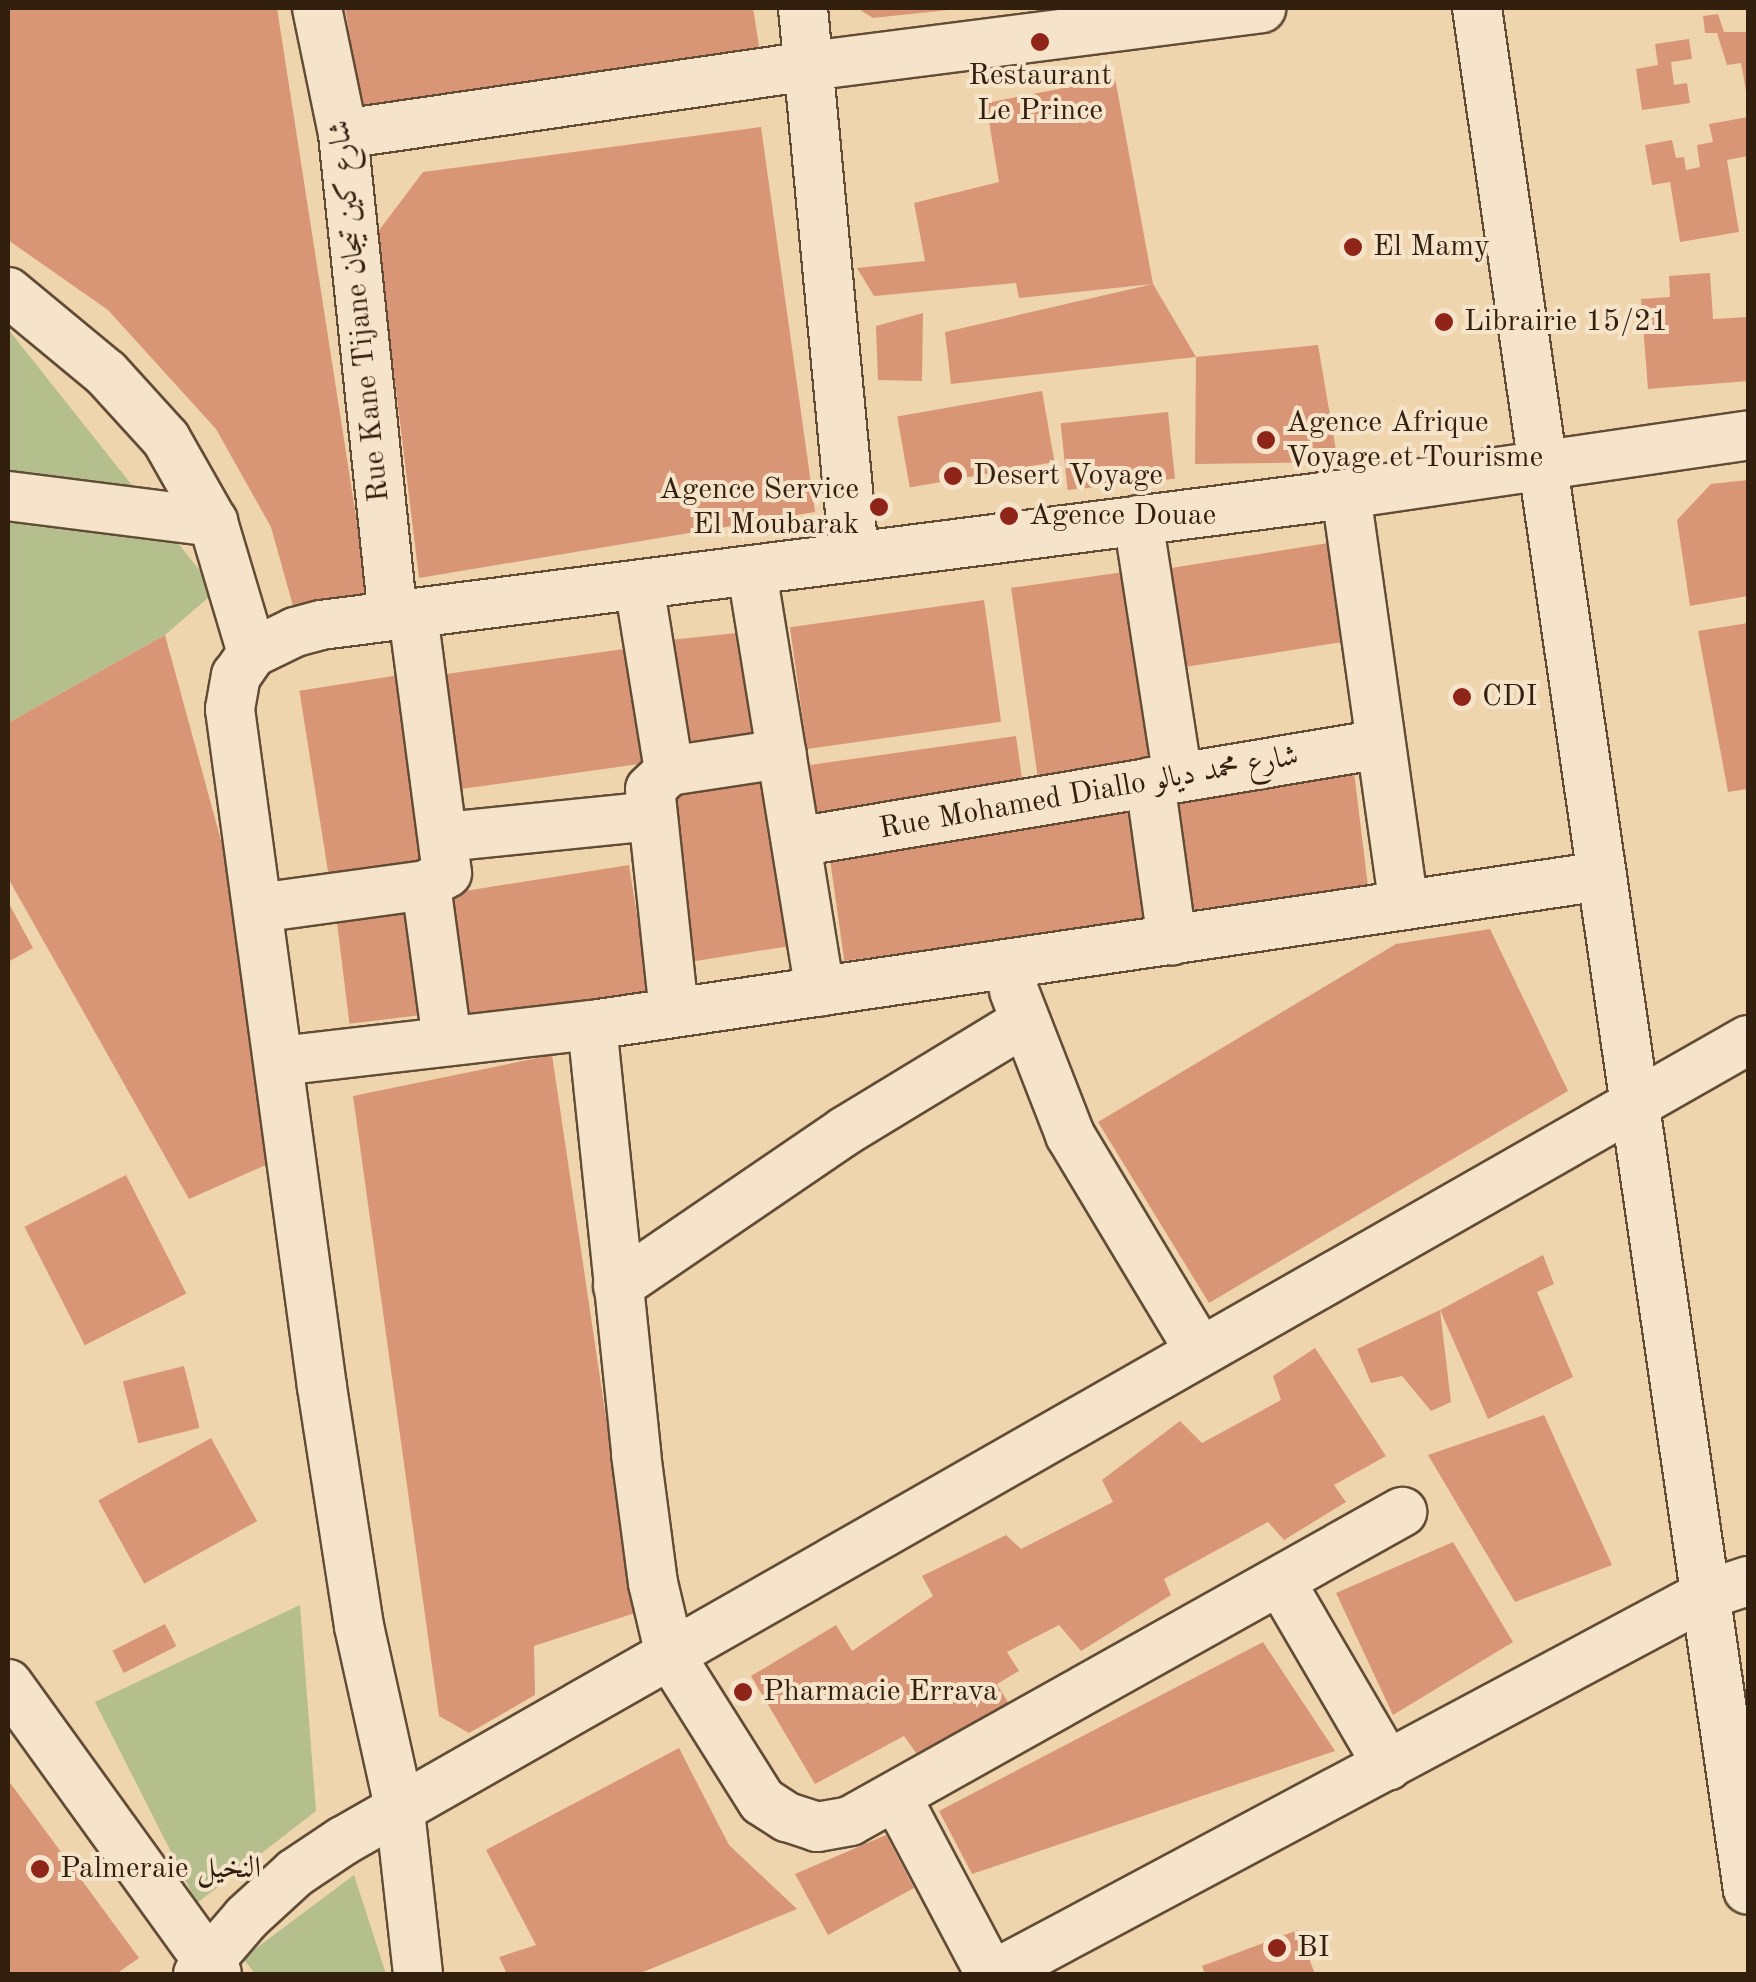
<!DOCTYPE html>
<html>
<head>
<meta charset="utf-8">
<style>
	body { margin:0 }
	#map { position:relative; width:1756px; height:1982px; overflow:hidden; background:#efd5ad; font-family:"Old Standard TT",Amiri,serif }
	div>[style] { position:absolute }
	.green>* { inset:0; background:#b5be8d }
	.building>* { inset:0; background:#d99676; transform-origin:0 0 }
	.roads { filter:drop-shadow(2px 0 #624c36) drop-shadow(-2px 0 #624c36) drop-shadow(0 2px #624c36) drop-shadow(0 -2px #624c36) }
	.minor>* { height:48px; margin:-24px; padding:0 24px; transform-origin:24px; border-radius:24px; background:#f5e4ca }
	.dots>* { width:28px; height:28px; translate:-50% -50%; box-sizing:border-box; border:5px solid #f5e4ca; border-radius:50% }
	span { translate:-50% -50%; white-space:nowrap; text-align:center; line-height:1.15; -webkit-text-stroke:8px #f5e4ca; paint-order:stroke }
	.poi-label { font-size:30px; color:#331f0e }
	.left { translate:0 -50%; text-align:left }
	.right { translate:-100% -50%; text-align:right }
	.street-label { font-size:30px; color:#331f0e }
	.frame { position:absolute; inset:0; border:10px solid #331f0e; pointer-events:none }
</style>
</head>
<body>
<div id="map">
	<div class="green">
		<div style="clip-path:polygon(8px 329px,216px 591px,165px 635px,8px 723px)"></div>
		<div style="clip-path:polygon(300px 1605px,316px 1811px,197px 1903px,95px 1702px)"></div>
		<div style="clip-path:polygon(354px 1875px,386px 1974px,255px 1974px,243px 1958px)"></div>
	</div>
	<div class="building">
		<div style="clip-path:polygon(8px 8px,277px 8px,368px 594px,293px 606px,271px 527px,216px 429px,108px 310px,8px 240px)"></div>
		<div style="clip-path:polygon(345px 8px,753px 8px,760px 52px,361px 106px)"></div>
		<div style="clip-path:polygon(857px 8px,948px 8px,948px 10px,873px 18px)"></div>
		<div style="clip-path:polygon(1718px 14px,1724px 32px,1748px 32px,1748px 102px,1741px 63px,1727px 65px,1717px 33px,1705px 33px,1703px 16px)"></div>
		<div style="clip-path:polygon(1689px 39px,1692px 59px,1671px 62px,1674px 85px,1687px 83px,1690px 103px,1642px 110px,1636px 69px,1658px 65px,1655px 44px)"></div>
		<div style="clip-path:polygon(1115px 78px,1153px 284px,1196px 357px,951px 384px,945px 332px,1153px 284px,1019px 298px,1016px 283px,874px 296px,857px 268px,925px 261px,914px 203px,999px 182px,986px 103px)"></div>
		<div style="clip-path:polygon(1748px 117px,1748px 156px,1727px 160px,1739px 232px,1680px 242px,1670px 182px,1652px 185px,1645px 145px,1672px 140px,1676px 158px,1684px 157px,1686px 170px,1700px 167px,1697px 145px,1713px 142px,1709px 124px)"></div>
		<div style="clip-path:polygon(761px 127px,815px 512px,419px 578px,377px 233px,423px 172px)"></div>
		<div style="clip-path:polygon(1710px 273px,1713px 319px,1748px 317px,1748px 381px,1648px 389px,1641px 299px,1670px 297px,1669px 276px)"></div>
		<div style="clip-path:polygon(923px 313px,922px 381px,878px 380px,876px 326px)"></div>
		<div style="clip-path:polygon(1318px 345px,1338px 462px,1195px 464px,1196px 357px)"></div>
		<div style="left:1042px;top:391px;width:72px;height:147px;rotate:80deg"></div>
		<div style="left:1168px;top:412px;width:67px;height:108px;rotate:84deg"></div>
		<div style="clip-path:polygon(1748px 480px,1748px 596px,1690px 606px,1677px 520px,1711px 484px)"></div>
		<div style="left:1341px;top:541px;width:100px;height:177px;rotate:81deg"></div>
		<div style="left:1124px;top:572px;width:198px;height:114px;rotate:82deg"></div>
		<div style="left:984px;top:600px;width:123px;height:196px;rotate:82deg"></div>
		<div style="clip-path:polygon(1748px 623px,1748px 789px,1728px 792px,1698px 631px)"></div>
		<div style="left:746px;top:632px;width:112px;height:79px;rotate:84deg"></div>
		<div style="clip-path:polygon(165px 635px,259px 980px,277px 1160px,189px 1199px,8px 878px,8px 723px)"></div>
		<div style="left:638px;top:647px;width:116px;height:197px;rotate:82deg"></div>
		<div style="left:412px;top:673px;width:195px;height:114px;rotate:81deg"></div>
		<div style="left:1016px;top:736px;width:57px;height:208px;rotate:82deg"></div>
		<div style="left:1354px;top:772px;width:117px;height:180px;rotate:83deg"></div>
		<div style="left:770px;top:776px;width:171px;height:107px;rotate:81deg"></div>
		<div style="left:1136px;top:809px;width:110px;height:310px;rotate:82deg"></div>
		<div style="left:629px;top:865px;width:139px;height:191px;rotate:81deg"></div>
		<div style="clip-path:polygon(8px 902px,33px 948px,8px 962px)"></div>
		<div style="left:423px;top:909px;width:105px;height:87px;rotate:83deg"></div>
		<div style="clip-path:polygon(1490px 929px,1568px 1091px,1209px 1303px,1098px 1122px,1396px 944px)"></div>
		<div style="clip-path:polygon(552px 1055px,635px 1613px,534px 1646px,535px 1695px,469px 1733px,439px 1716px,353px 1096px)"></div>
		<div style="left:126px;top:1175px;width:133px;height:114px;rotate:63deg"></div>
		<div style="clip-path:polygon(1543px 1255px,1554px 1284px,1537px 1292px,1573px 1377px,1488px 1419px,1440px 1310px)"></div>
		<div style="clip-path:polygon(1440px 1310px,1451px 1402px,1431px 1411px,1402px 1376px,1371px 1383px,1357px 1349px)"></div>
		<div style="clip-path:polygon(1315px 1348px,1386px 1456px,1334px 1485px,1346px 1502px,1284px 1540px,1268px 1522px,1164px 1579px,1171px 1595px,1081px 1651px,1059px 1625px,1007px 1652px,1019px 1671px,997px 1684px,1009px 1704px,919px 1757px,904px 1736px,815px 1784px,751px 1676px,836px 1625px,852px 1651px,933px 1596px,922px 1576px,1006px 1535px,1021px 1549px,1113px 1502px,1102px 1480px,1180px 1421px,1202px 1443px,1281px 1400px,1273px 1376px)"></div>
		<div style="left:184px;top:1366px;width:64px;height:63px;rotate:76deg"></div>
		<div style="clip-path:polygon(1544px 1415px,1612px 1565px,1515px 1602px,1428px 1455px)"></div>
		<div style="left:211px;top:1438px;width:95px;height:129px;rotate:61deg"></div>
		<div style="clip-path:polygon(1453px 1542px,1513px 1642px,1393px 1715px,1336px 1593px)"></div>
		<div style="left:165px;top:1624px;width:25px;height:59px;rotate:63deg"></div>
		<div style="clip-path:polygon(1263px 1642px,1335px 1751px,972px 1874px,939px 1811px)"></div>
		<div style="clip-path:polygon(679px 1748px,729px 1845px,797px 1909px,638px 1974px,507px 1974px,499px 1957px,536px 1945px,486px 1850px)"></div>
		<div style="clip-path:polygon(8px 1780px,139px 1958px,116px 1974px,8px 1974px)"></div>
		<div style="clip-path:polygon(886px 1835px,914px 1888px,828px 1935px,795px 1874px)"></div>
		<div style="clip-path:polygon(1298px 1930px,1315px 1974px,1205px 1974px,1202px 1966px)"></div>
	</div>
	<div class="roads">
		<div class="minor">
			<div style="left:317px;top:8px;width:129px;rotate:78.3deg"></div>
			<div style="left:343px;top:134px;width:484px;rotate:84.1deg"></div>
			<div style="left:803px;top:8px;width:549px;rotate:84.67deg"></div>
			<div style="left:1477px;top:8px;width:1901px;rotate:81.81deg"></div>
			<div style="left:343px;top:134px;width:472px;rotate:-8.3deg"></div>
			<div style="left:810px;top:66px;width:455px;rotate:-7.3deg"></div>
			<div style="left:8px;top:292px;width:127px;rotate:39.6deg"></div>
			<div style="left:106px;top:373px;width:89px;rotate:47.7deg"></div>
			<div style="left:166px;top:439px;width:95px;rotate:60.5deg"></div>
			<div style="left:213px;top:522px;width:137px;rotate:73.4deg"></div>
			<div style="left:1346px;top:494px;width:415px;rotate:82deg"></div>
			<div style="left:8px;top:496px;width:207px;rotate:7.2deg"></div>
			<div style="left:1138px;top:520px;width:260px;rotate:81.2deg"></div>
			<div style="left:752px;top:572px;width:425px;rotate:80.8deg"></div>
			<div style="left:639px;top:585px;width:188px;rotate:80.8deg"></div>
			<div style="left:1150px;top:782px;width:160px;rotate:82.1deg"></div>
			<div style="left:445px;top:837px;width:208px;rotate:-5.8deg"></div>
			<div style="left:796px;top:842px;width:593px;rotate:-9.51deg"></div>
			<div style="left:426px;top:885px;width:156px;rotate:82.3deg"></div>
			<div style="left:258px;top:908px;width:170px;rotate:-7.8deg"></div>
			<div style="left:426px;top:885px;width:24px;rotate:-30deg"></div>
			<div style="left:447px;top:873px;width:262px;rotate:-97.5deg"></div>
			<div style="left:1014px;top:991px;width:155px;rotate:68.7deg"></div>
			<div style="left:1070px;top:1135px;width:252px;rotate:59deg"></div>
			<div style="left:674px;top:1012px;width:224px;rotate:-96.1deg"></div>
			<div style="left:650px;top:789px;width:26px;rotate:-43deg"></div>
			<div style="left:669px;top:771px;width:114px;rotate:-8.6deg"></div>
			<div style="left:592px;top:1025px;width:431px;rotate:84.1deg"></div>
			<div style="left:636px;top:1454px;width:130px;rotate:82.5deg"></div>
			<div style="left:653px;top:1583px;width:74px;rotate:76.7deg"></div>
			<div style="left:670px;top:1655px;width:173px;rotate:57.8deg"></div>
			<div style="left:762px;top:1801px;width:30px;rotate:33deg"></div>
			<div style="left:787px;top:1817px;width:32px;rotate:18deg"></div>
			<div style="left:817px;top:1827px;width:34px;rotate:-10deg"></div>
			<div style="left:850px;top:1821px;width:633px;rotate:-29.24deg"></div>
			<div style="left:280px;top:1061px;width:314px;rotate:-6.6deg"></div>
			<div style="left:592px;top:1025px;width:1021px;rotate:-8.39deg"></div>
			<div style="left:618px;top:1286px;width:275px;rotate:-34.3deg"></div>
			<div style="left:845px;top:1131px;width:210px;rotate:-31.3deg"></div>
			<div style="left:1280px;top:1581px;width:214px;rotate:59.7deg"></div>
			<div style="left:8px;top:1684px;width:357px;rotate:54.2deg"></div>
			<div style="left:897px;top:1798px;width:199px;rotate:62.1deg"></div>
			<div style="left:198px;top:1974px;width:75px;rotate:-49.3deg"></div>
			<div style="left:247px;top:1917px;width:65px;rotate:-42.5deg"></div>
			<div style="left:295px;top:1873px;width:58px;rotate:-33.7deg"></div>
			<div style="left:343px;top:1841px;width:1617px;rotate:-29.69deg"></div>
			<div style="left:418px;top:1974px;width:164px;rotate:-96.3deg"></div>
			<div style="left:400px;top:1811px;width:189px;rotate:-102.5deg"></div>
			<div style="left:359px;top:1626px;width:242px;rotate:-98.8deg"></div>
			<div style="left:322px;top:1387px;width:684px;rotate:-97.73deg"></div>
			<div style="left:230px;top:709px;width:34px;rotate:-80deg"></div>
			<div style="left:236px;top:676px;width:28px;rotate:-55deg"></div>
			<div style="left:252px;top:653px;width:48px;rotate:-26deg"></div>
			<div style="left:295px;top:632px;width:27px;rotate:-15deg"></div>
			<div style="left:321px;top:625px;width:1033px;rotate:-7.28deg"></div>
			<div style="left:1346px;top:494px;width:406px;rotate:-8.3deg"></div>
			<div style="left:995px;top:1974px;width:805px;rotate:-28.09deg"></div>
			<div style="left:1705px;top:1595px;width:45px;rotate:-18deg"></div>
		</div>
	</div>
	<div class="dots">
		<div style="left:1040px;top:42px;background:#8f2418"></div>
		<div style="left:1353px;top:247px;background:#8f2418"></div>
		<div style="left:1444px;top:322px;background:#8f2418"></div>
		<div style="left:1266px;top:440px;background:#8f2418"></div>
		<div style="left:953px;top:476px;background:#8f2418"></div>
		<div style="left:879px;top:507px;background:#8f2418"></div>
		<div style="left:1009px;top:516px;background:#8f2418"></div>
		<div style="left:1462px;top:697px;background:#8f2418"></div>
		<div style="left:743px;top:1692px;background:#8f2418"></div>
		<div style="left:40px;top:1869px;background:#8f2418"></div>
		<div style="left:1277px;top:1948px;background:#8f2418"></div>
	</div>
	<div class="poi-label">
		<span style="left:1040px;top:93px">Restaurant<br>Le Prince</span>
		<span class="left" style="left:1373px;top:247px">El Mamy</span>
		<span class="left" style="left:1464px;top:322px">Librairie 15/21</span>
		<span class="left" style="left:1286px;top:440px">Agence Afrique<br>Voyage et Tourisme</span>
		<span class="left" style="left:973px;top:476px">Desert Voyage</span>
		<span class="right" style="left:859px;top:507px">Agence Service<br>El Moubarak</span>
		<span class="left" style="left:1029px;top:516px">Agence Douae</span>
		<span class="left" style="left:1482px;top:697px">CDI</span>
		<span class="left" style="left:763px;top:1692px">Pharmacie Errava</span>
		<span class="left" style="left:60px;top:1869px">Palmeraie النخيل</span>
		<span class="left" style="left:1297px;top:1948px">BI</span>
	</div>
	<div class="street-label">
		<span style="left:360px;top:311px;rotate:-96deg">Rue Kane Tijane شارع كين تيجان</span>
		<span style="left:1089px;top:793px;rotate:-10deg">Rue Mohamed Diallo شارع محمد ديالو</span>
	</div>
	<div class="frame"></div>
</div>
</body>
</html>
